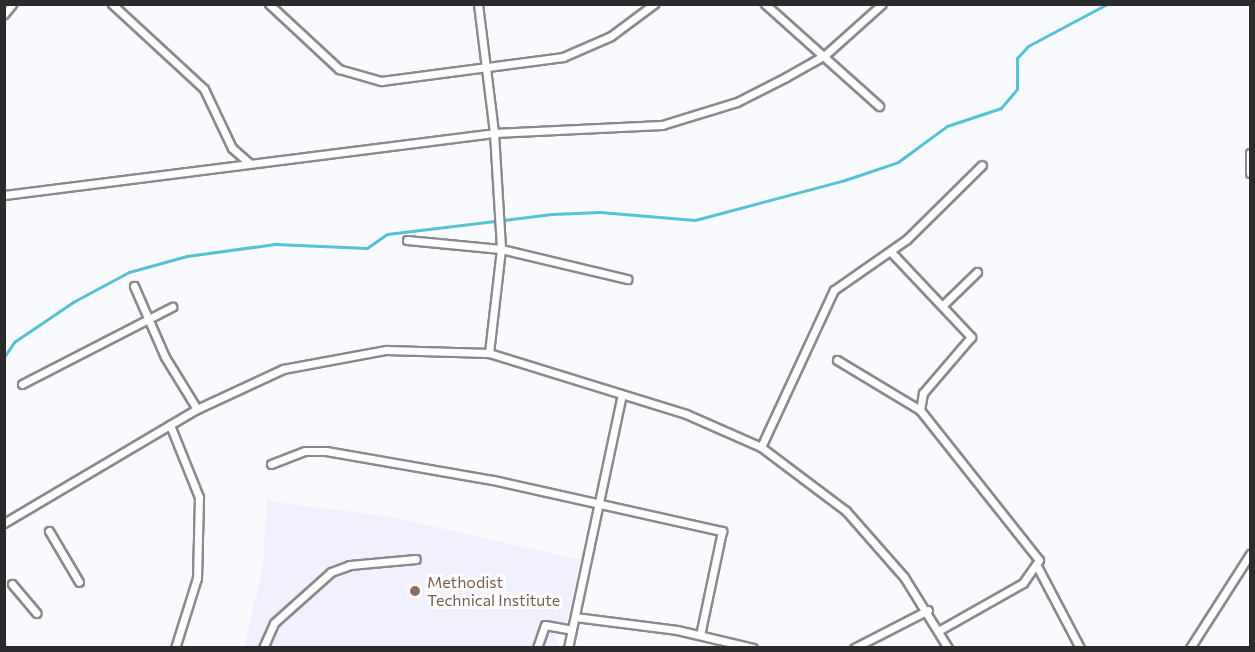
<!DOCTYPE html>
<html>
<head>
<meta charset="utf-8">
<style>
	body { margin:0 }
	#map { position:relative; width:1255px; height:652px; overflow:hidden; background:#f9fafe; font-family:Commissioner,sans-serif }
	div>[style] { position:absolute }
	.built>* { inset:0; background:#f0f1fd }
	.stream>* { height:3px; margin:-1.5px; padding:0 1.5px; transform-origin:1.5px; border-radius:1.5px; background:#54c1d6 }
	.roads { filter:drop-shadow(2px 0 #89898e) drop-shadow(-2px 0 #89898e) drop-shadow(0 2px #89898e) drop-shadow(0 -2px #89898e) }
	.minor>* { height:7px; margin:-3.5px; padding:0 3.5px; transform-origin:3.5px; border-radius:3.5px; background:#fff }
	.dots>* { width:16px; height:16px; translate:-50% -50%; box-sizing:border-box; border:3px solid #fff; border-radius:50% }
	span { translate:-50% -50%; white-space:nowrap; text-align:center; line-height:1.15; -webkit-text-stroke:6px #fff; paint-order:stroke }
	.education-label { font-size:16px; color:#785e54 }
	.left { translate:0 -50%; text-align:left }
	.frame { position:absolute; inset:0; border:6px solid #2b2b2d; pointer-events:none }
</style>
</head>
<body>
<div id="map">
	<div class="built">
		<div style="clip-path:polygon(267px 501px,387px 516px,580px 560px,566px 626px,550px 628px,560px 647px,244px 648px,263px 566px)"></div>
	</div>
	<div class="stream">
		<div style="left:4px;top:357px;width:18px;rotate:-56deg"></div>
		<div style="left:14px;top:342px;width:71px;rotate:-34.1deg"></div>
		<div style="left:73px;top:302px;width:64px;rotate:-28.2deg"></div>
		<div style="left:129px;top:272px;width:60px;rotate:-15.4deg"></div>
		<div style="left:187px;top:256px;width:89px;rotate:-7.8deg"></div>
		<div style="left:275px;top:244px;width:92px;rotate:2.5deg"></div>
		<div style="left:367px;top:248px;width:24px;rotate:-35deg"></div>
		<div style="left:387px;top:234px;width:166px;rotate:-6.9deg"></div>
		<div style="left:552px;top:214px;width:48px;rotate:-2.4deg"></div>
		<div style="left:600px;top:212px;width:95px;rotate:4.8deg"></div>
		<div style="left:695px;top:220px;width:152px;rotate:-14.9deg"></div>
		<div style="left:842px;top:181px;width:59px;rotate:-18.7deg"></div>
		<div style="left:898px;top:162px;width:61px;rotate:-36.3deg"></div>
		<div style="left:947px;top:126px;width:57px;rotate:-18.4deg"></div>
		<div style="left:1001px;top:108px;width:25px;rotate:-50deg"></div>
		<div style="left:1017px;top:89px;width:31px;rotate:-90deg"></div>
		<div style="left:1017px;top:58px;width:16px;rotate:-47deg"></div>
		<div style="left:1028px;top:46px;width:89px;rotate:-28deg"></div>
	</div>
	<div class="roads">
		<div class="minor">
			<div style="left:112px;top:4px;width:125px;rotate:42.7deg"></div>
			<div style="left:204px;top:89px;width:65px;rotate:64.6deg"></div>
			<div style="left:232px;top:148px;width:23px;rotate:41deg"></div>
			<div style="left:269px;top:4px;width:96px;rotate:42.9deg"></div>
			<div style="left:339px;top:69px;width:44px;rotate:15.9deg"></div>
			<div style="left:381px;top:81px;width:184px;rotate:-7.5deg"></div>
			<div style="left:563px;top:57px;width:52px;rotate:-23.6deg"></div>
			<div style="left:611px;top:36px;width:54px;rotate:-36.7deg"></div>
			<div style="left:478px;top:4px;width:130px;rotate:82.9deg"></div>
			<div style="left:494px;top:133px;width:116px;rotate:86.5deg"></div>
			<div style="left:501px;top:249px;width:105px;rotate:96.6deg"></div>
			<div style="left:765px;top:4px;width:153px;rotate:41.8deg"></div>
			<div style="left:4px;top:14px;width:13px;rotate:-51deg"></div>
			<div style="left:1250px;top:153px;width:20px;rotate:90deg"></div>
			<div style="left:4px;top:195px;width:494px;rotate:-7.2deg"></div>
			<div style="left:494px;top:133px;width:168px;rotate:-2.7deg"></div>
			<div style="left:662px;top:125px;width:78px;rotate:-17deg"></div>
			<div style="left:737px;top:102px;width:55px;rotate:-27deg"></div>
			<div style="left:786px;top:77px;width:45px;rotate:-29.4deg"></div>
			<div style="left:825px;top:55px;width:76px;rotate:-41.8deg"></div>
			<div style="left:407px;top:240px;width:94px;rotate:5.5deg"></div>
			<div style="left:501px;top:249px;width:130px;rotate:13.4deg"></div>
			<div style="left:891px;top:252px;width:117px;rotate:46.7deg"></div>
			<div style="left:971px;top:337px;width:74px;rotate:130.6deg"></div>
			<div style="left:923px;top:393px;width:17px;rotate:100deg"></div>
			<div style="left:920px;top:410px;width:191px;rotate:51.6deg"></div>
			<div style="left:1039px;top:560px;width:28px;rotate:125deg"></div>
			<div style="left:1023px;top:583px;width:95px;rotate:150.5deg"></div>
			<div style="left:134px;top:286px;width:77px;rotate:66.4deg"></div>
			<div style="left:165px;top:357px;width:61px;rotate:58.4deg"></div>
			<div style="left:944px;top:304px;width:46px;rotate:-44.1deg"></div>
			<div style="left:837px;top:360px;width:97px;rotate:31.1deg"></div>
			<div style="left:22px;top:384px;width:169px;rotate:-27.2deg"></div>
			<div style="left:170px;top:425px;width:78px;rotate:68.1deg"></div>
			<div style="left:199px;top:497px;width:81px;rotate:91.4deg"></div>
			<div style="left:197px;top:578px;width:73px;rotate:107.4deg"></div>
			<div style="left:761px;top:447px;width:173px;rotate:-65.1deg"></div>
			<div style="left:834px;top:290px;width:89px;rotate:-34.9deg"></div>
			<div style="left:907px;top:239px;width:105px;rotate:-44.6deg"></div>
			<div style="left:271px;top:464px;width:36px;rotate:-21deg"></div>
			<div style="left:305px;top:451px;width:21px"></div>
			<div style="left:326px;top:451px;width:169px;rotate:9.9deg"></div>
			<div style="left:493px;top:480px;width:235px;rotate:12.6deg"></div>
			<div style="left:722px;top:531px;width:106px;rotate:101.9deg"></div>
			<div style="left:4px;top:523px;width:224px;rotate:-30.6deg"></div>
			<div style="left:197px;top:409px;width:95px;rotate:-24.9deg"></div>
			<div style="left:283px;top:369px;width:105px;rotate:-10.5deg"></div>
			<div style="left:386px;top:350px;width:103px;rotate:1.7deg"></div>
			<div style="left:489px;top:353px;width:206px;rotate:17.2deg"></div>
			<div style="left:686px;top:414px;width:82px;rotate:23.7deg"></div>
			<div style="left:761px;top:447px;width:106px;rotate:37deg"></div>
			<div style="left:846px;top:511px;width:88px;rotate:48.7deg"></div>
			<div style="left:904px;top:577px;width:84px;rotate:58.2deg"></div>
			<div style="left:49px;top:531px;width:59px;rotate:59.5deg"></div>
			<div style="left:1038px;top:568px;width:90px;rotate:62.3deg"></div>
			<div style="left:12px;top:584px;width:38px;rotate:50deg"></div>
			<div style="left:575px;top:617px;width:103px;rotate:7.3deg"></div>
			<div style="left:677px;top:630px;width:78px;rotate:13.3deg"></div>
			<div style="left:263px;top:648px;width:27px;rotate:-66deg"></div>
			<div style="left:274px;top:623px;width:76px;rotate:-41.8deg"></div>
			<div style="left:331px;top:572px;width:20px;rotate:-20deg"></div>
			<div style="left:350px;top:565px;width:66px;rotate:-5.2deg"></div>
			<div style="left:537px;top:648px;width:24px;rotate:-71deg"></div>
			<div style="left:545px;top:625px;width:27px;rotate:10deg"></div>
			<div style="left:568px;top:648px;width:259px;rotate:-78deg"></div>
			<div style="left:854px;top:648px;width:83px;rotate:-27.2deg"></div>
			<div style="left:1190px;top:648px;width:112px;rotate:-57.4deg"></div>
		</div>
	</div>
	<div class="dots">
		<div style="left:415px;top:591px;background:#8d6e63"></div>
	</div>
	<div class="education-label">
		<span class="left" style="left:427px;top:591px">Methodist<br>Technical Institute</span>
	</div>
	<div class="frame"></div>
</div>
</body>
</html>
